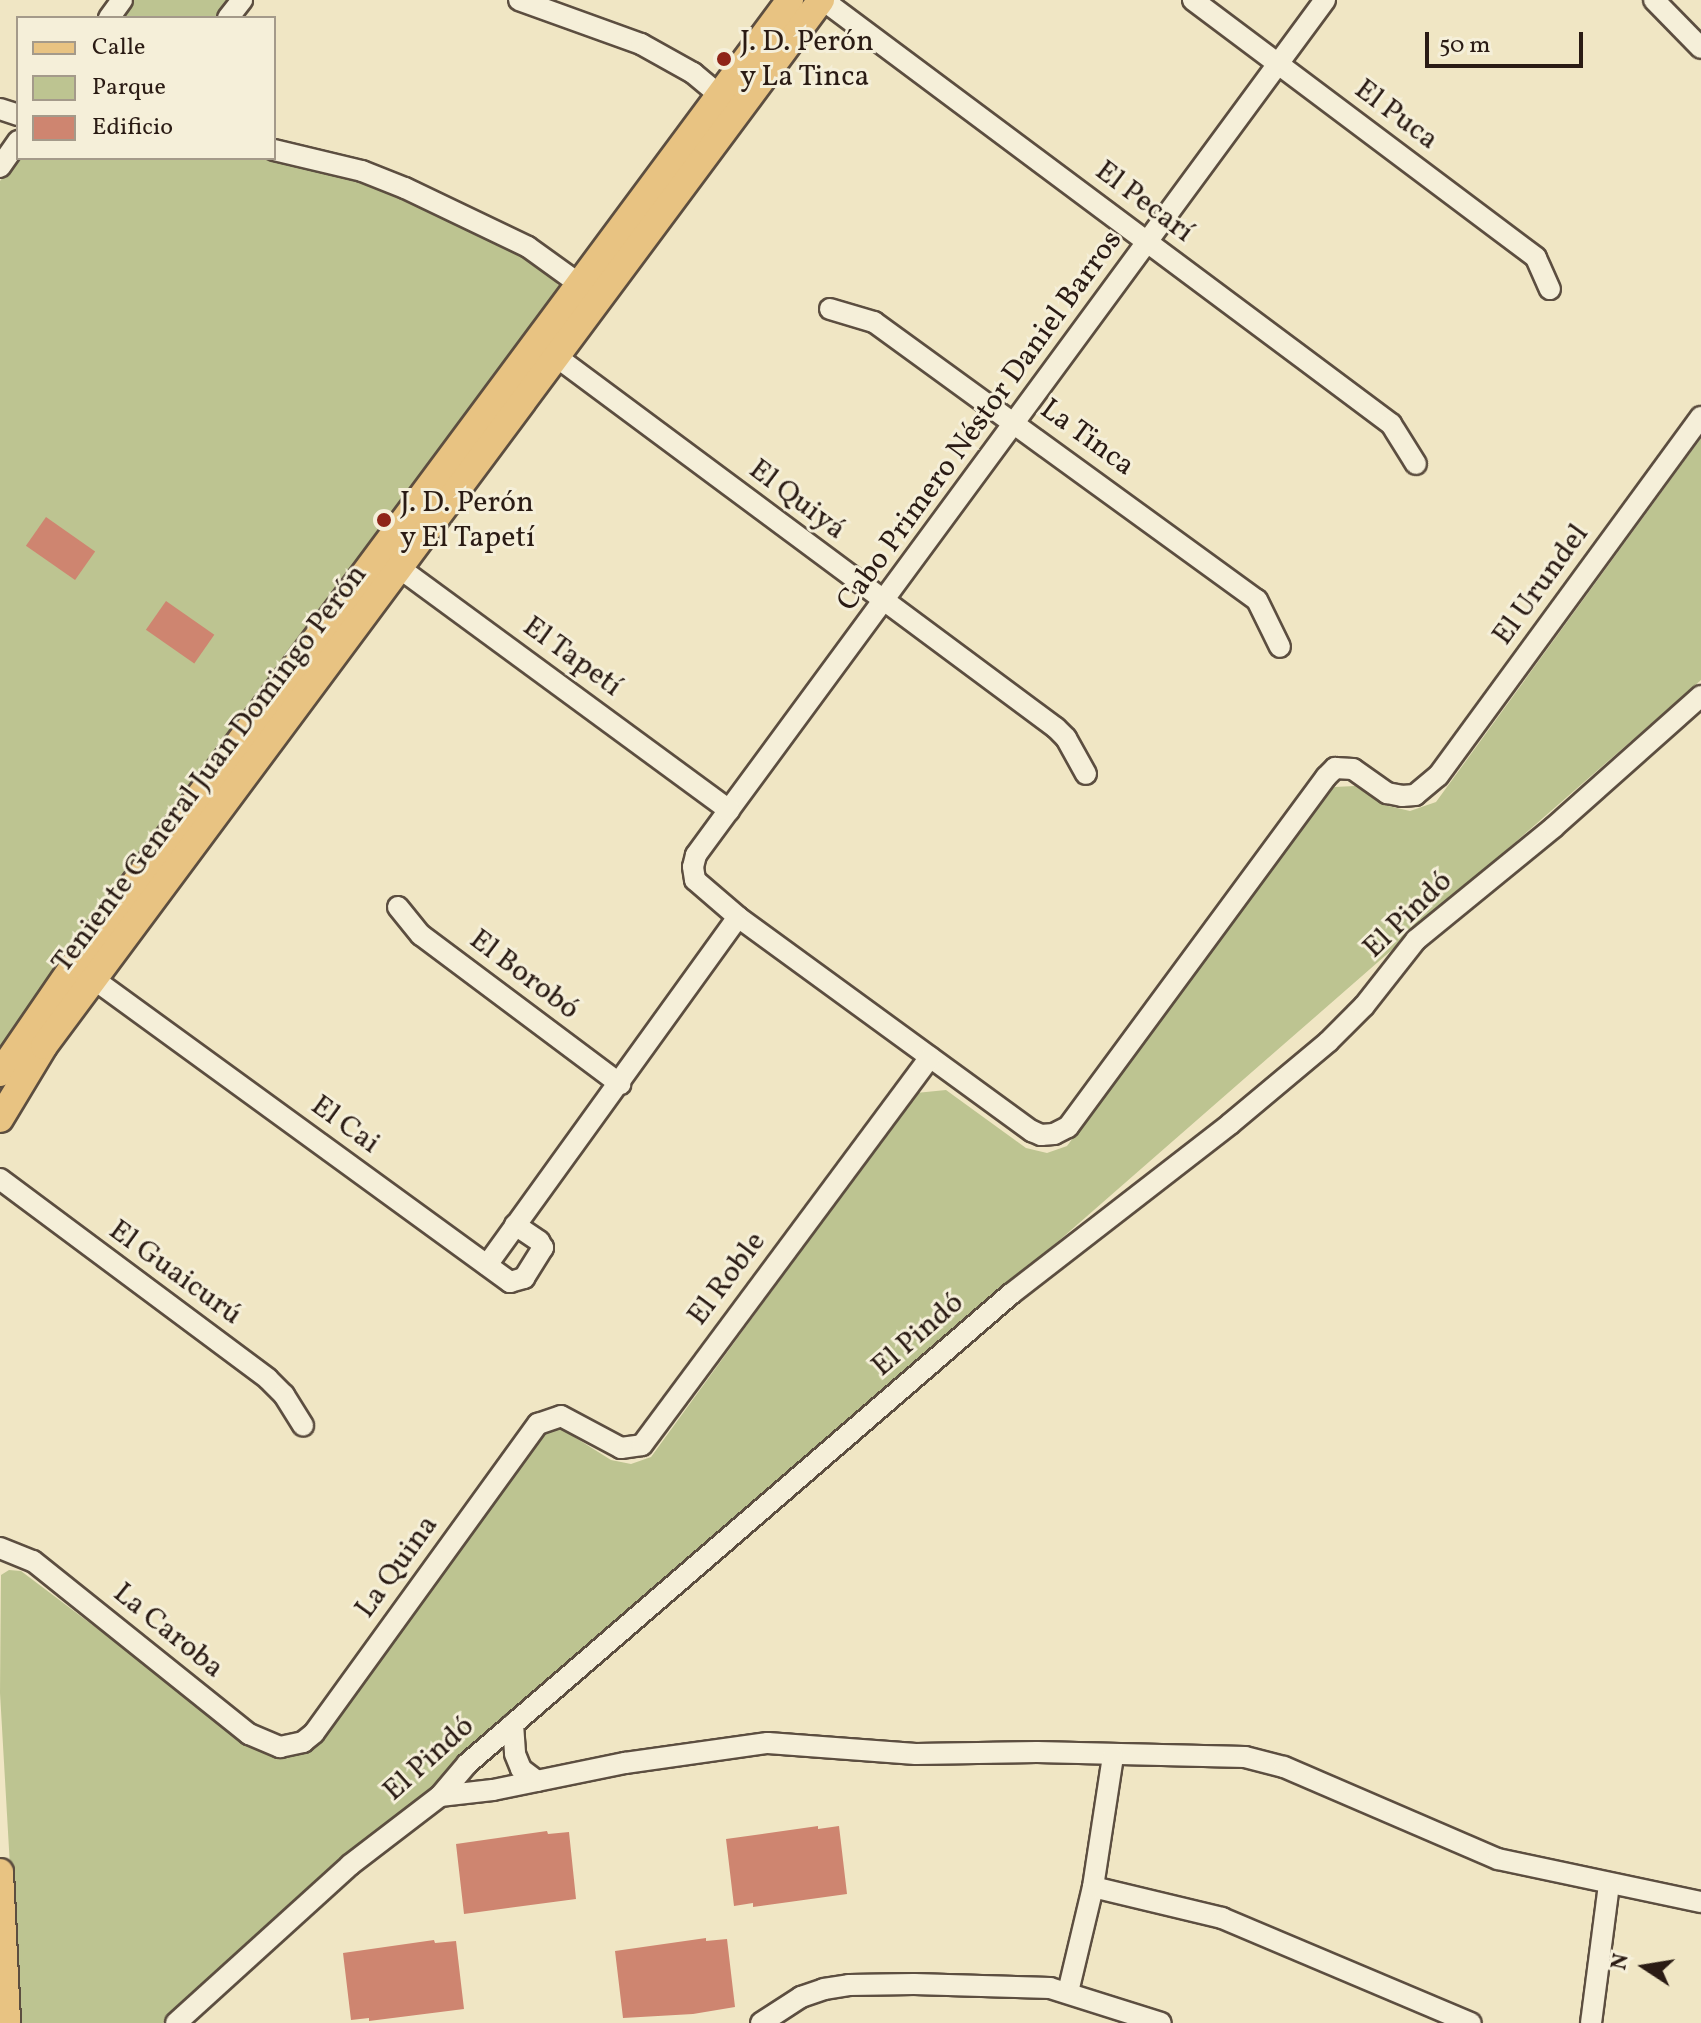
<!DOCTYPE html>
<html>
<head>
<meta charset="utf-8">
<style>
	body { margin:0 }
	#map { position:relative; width:1701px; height:2023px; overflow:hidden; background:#f0e6c4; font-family:Vollkorn,serif }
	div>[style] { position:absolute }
	.green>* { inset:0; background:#bdc491 }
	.building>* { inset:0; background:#ce8570; transform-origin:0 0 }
	.roads { filter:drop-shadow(2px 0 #5c4e40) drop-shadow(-2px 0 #5c4e40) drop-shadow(0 2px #5c4e40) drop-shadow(0 -2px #5c4e40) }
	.minor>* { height:20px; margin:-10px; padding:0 10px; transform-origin:10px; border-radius:10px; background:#f5efd9 }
	.major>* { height:26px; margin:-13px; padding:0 13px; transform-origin:13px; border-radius:13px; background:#e8c382 }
	.dots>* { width:22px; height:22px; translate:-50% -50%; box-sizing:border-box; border:4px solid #f5efd9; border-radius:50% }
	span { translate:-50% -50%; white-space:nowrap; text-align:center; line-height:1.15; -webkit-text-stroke:6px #f5efd9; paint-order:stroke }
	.poi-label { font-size:30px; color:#2a1b14 }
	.left { translate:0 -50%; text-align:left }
	.street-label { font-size:30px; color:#2a1b14 }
	.legend { position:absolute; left:16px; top:16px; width:260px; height:144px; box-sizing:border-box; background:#f5efd9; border:2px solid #a49a8a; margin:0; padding:10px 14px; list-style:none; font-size:24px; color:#2a1b14 }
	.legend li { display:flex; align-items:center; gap:16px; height:40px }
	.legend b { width:40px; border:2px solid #a49a8a }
	.north { position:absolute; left:1605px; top:1927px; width:80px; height:80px; -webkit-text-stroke:6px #f5efd9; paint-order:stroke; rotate:282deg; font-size:22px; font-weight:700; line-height:32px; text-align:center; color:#2a1b14 }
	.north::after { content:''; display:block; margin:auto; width:28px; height:36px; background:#2a1b14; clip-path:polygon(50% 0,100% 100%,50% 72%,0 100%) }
	.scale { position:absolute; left:1425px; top:32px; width:158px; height:36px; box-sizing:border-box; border:4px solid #2a1b14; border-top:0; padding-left:10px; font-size:24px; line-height:28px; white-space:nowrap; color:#2a1b14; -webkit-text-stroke:6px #f5efd9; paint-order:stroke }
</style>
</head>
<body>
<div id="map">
	<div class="green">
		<div style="clip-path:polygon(122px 0,242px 0,228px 18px,109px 18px)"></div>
		<div style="clip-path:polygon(18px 157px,286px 159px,409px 199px,542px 265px,559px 286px,555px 297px,0 1062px,0 181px)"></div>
		<div style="clip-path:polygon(1701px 438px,1701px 680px,163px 2023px,19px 2023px,0 1693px,1px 1575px,9px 1570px,21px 1571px,258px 1750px,280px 1754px,300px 1751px,548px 1430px,560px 1428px,611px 1460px,631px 1464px,651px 1457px,916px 1093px,946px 1090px,1026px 1148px,1047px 1153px,1067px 1146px,1334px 787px,1355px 786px,1384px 805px,1410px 811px,1436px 802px)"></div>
	</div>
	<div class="building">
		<div style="left:46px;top:517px;width:60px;height:35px;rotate:35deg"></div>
		<div style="left:166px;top:601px;width:59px;height:35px;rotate:35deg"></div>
		<div style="clip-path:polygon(818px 1826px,818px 1829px,839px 1826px,847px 1894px,753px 1907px,753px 1903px,734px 1906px,726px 1839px)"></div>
		<div style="clip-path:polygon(547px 1831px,548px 1834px,569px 1832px,576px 1899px,464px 1914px,456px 1844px)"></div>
		<div style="clip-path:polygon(706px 1938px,706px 1941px,727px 1939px,735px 2007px,693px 2014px,623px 2018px,615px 1951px)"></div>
		<div style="clip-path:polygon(434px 1940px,435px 1943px,456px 1941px,464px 2009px,369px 2021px,369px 2018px,351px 2020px,343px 1953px)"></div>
	</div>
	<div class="roads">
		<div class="minor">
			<div style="left:519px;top:0;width:130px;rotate:19.8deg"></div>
			<div style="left:641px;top:44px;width:60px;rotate:29.1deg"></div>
			<div style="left:693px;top:73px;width:47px;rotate:39.8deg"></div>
			<div style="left:823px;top:0;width:709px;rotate:36.74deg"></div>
			<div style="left:1391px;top:424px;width:47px;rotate:58deg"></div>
			<div style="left:1193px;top:0;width:429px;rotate:36.9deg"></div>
			<div style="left:1536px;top:258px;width:34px;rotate:66deg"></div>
			<div style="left:1325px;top:0;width:1006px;rotate:126.35deg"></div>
			<div style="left:729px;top:810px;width:56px;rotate:126.3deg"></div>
			<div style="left:696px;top:855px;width:12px;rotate:104deg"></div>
			<div style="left:693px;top:867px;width:13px;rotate:81deg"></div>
			<div style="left:695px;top:880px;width:57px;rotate:40.7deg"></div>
			<div style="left:738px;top:917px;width:364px;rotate:36.1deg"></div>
			<div style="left:1032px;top:1131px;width:10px;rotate:24deg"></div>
			<div style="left:1041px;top:1135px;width:13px;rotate:-4deg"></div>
			<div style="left:1054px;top:1134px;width:16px;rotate:-27deg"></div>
			<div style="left:1068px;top:1127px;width:435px;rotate:-53.6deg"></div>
			<div style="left:1326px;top:777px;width:13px;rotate:-45deg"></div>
			<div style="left:1335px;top:768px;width:18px;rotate:3deg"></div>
			<div style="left:1353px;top:769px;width:42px;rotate:35.2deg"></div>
			<div style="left:1387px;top:793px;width:15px;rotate:11deg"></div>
			<div style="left:1402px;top:796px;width:13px;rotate:-4deg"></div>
			<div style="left:1415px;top:795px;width:30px;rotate:-40deg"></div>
			<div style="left:1438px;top:776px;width:445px;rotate:-53.8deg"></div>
			<div style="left:1654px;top:0;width:67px;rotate:45.6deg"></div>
			<div style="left:109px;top:18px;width:22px;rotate:-54deg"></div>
			<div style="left:228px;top:18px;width:23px;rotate:-52deg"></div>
			<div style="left:0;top:109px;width:19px;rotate:18deg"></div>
			<div style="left:274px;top:150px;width:90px;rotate:13.4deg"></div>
			<div style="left:362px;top:171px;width:46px;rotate:21.6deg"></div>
			<div style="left:405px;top:188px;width:136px;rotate:25.6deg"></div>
			<div style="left:528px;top:247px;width:75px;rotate:35.8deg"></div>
			<div style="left:0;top:167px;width:32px;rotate:-55deg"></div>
			<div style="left:830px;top:309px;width:46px;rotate:16.5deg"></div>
			<div style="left:874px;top:322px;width:473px;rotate:36deg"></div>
			<div style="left:1257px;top:600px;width:52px;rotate:63.9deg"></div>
			<div style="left:546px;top:349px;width:635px;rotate:36.62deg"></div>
			<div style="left:1056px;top:728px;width:14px;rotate:45deg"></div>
			<div style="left:1066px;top:738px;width:41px;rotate:60.9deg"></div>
			<div style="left:390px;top:561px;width:421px;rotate:36.3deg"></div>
			<div style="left:398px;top:907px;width:36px;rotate:51deg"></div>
			<div style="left:421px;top:935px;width:249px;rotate:36.8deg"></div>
			<div style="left:84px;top:972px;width:527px;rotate:36.04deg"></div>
			<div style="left:510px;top:1282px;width:15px;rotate:-16deg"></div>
			<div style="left:524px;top:1278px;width:36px;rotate:-58deg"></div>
			<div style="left:543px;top:1248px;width:8px;rotate:-120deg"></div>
			<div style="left:539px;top:1241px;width:29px;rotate:-146deg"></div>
			<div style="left:0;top:1179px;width:334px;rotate:36.7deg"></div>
			<div style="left:268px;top:1379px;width:23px;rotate:45deg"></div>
			<div style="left:284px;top:1395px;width:36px;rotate:58deg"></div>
			<div style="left:487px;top:1265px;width:429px;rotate:-54.2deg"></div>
			<div style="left:0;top:1548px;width:35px;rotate:22deg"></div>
			<div style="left:33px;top:1561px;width:277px;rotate:38.7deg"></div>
			<div style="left:249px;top:1734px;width:34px;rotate:23deg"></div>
			<div style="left:280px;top:1747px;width:24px;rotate:-12deg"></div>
			<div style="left:303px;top:1742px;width:14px;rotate:-39deg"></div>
			<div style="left:314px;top:1733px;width:382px;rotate:-54.1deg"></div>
			<div style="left:538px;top:1424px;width:24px;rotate:-19deg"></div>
			<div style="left:561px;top:1416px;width:68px;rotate:28.1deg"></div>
			<div style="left:621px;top:1448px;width:21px;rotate:-8deg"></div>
			<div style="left:642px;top:1445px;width:483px;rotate:-53.4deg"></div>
			<div style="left:513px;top:1724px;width:30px;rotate:86deg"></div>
			<div style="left:515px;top:1754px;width:16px;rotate:68deg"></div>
			<div style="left:521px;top:1769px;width:20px;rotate:37deg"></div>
			<div style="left:440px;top:1796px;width:53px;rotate:-6.5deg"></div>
			<div style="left:493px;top:1790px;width:135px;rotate:-11.6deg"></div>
			<div style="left:625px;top:1763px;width:144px;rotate:-8deg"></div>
			<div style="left:768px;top:1743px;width:148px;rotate:4.3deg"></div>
			<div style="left:916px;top:1754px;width:121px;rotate:-0.9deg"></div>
			<div style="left:1037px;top:1752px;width:208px;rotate:1.4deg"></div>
			<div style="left:1245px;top:1757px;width:40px;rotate:14.4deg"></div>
			<div style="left:1284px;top:1767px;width:233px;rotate:23.3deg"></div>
			<div style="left:1498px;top:1859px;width:208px;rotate:12deg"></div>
			<div style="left:1093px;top:1887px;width:133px;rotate:13.5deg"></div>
			<div style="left:1222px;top:1918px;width:270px;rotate:22.9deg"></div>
			<div style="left:1068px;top:1992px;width:108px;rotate:-76.6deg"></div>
			<div style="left:1093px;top:1887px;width:132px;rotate:-81.3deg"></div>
			<div style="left:176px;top:2023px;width:235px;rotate:-42.2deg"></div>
			<div style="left:350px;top:1865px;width:113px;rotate:-37.5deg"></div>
			<div style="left:440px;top:1796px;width:42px;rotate:-49.8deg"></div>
			<div style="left:467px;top:1764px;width:719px;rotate:-40.83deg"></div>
			<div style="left:1011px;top:1294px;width:277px;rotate:-37.8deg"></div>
			<div style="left:1230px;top:1124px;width:128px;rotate:-39.9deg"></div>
			<div style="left:1328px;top:1042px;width:51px;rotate:-45deg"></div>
			<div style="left:1364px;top:1006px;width:84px;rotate:-51.8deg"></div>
			<div style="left:1416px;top:940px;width:178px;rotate:-39.3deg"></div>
			<div style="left:1554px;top:827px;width:197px;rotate:-41.7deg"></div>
			<div style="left:761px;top:2023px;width:48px;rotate:-33deg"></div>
			<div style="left:801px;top:1997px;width:24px;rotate:-19deg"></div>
			<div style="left:824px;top:1989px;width:25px;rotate:-9deg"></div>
			<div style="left:849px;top:1985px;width:65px;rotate:-0.9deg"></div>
			<div style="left:914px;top:1984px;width:136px;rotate:1.7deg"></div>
			<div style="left:1050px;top:1988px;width:116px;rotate:17.5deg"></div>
			<div style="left:1591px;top:2023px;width:140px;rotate:-82.6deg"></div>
		</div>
		<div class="major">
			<div style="left:0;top:1073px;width:131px;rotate:-55.6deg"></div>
			<div style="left:74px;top:965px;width:1202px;rotate:-53.43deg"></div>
			<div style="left:0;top:1119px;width:85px;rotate:-58.9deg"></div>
			<div style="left:44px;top:1046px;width:1303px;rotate:-53.39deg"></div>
			<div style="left:0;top:1872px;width:151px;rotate:87.3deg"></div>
		</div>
	</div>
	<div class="dots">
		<div style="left:724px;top:59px;background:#8f2418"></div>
		<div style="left:384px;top:520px;background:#8f2418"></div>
	</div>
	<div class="poi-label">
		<span class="left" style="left:740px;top:59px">J. D. Perón<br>y La Tinca</span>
		<span class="left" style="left:400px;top:520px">J. D. Perón<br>y El Tapetí</span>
	</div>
	<div class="street-label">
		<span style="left:1396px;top:115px;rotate:37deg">El Puca</span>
		<span style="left:1144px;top:202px;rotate:37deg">El Pecarí</span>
		<span style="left:980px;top:421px;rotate:-54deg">Cabo Primero Néstor Daniel Barros</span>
		<span style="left:1087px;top:438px;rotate:36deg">La Tinca</span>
		<span style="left:797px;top:500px;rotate:37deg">El Quiyá</span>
		<span style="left:1541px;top:585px;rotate:-54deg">El Urundel</span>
		<span style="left:572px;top:657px;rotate:36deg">El Tapetí</span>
		<span style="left:210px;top:769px;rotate:-53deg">Teniente General Juan Domingo Perón</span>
		<span style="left:1408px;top:915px;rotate:-44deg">El Pindó</span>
		<span style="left:524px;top:975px;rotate:37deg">El Borobó</span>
		<span style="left:345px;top:1125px;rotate:36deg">El Cai</span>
		<span style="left:175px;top:1273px;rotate:36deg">El Guaicurú</span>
		<span style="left:727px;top:1279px;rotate:-53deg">El Roble</span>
		<span style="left:918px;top:1335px;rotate:-41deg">El Pindó</span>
		<span style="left:397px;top:1567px;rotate:-54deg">La Quina</span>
		<span style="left:168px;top:1631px;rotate:39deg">La Caroba</span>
		<span style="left:429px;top:1759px;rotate:-42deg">El Pindó</span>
	</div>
	<ul class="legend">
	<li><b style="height:10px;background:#e8c382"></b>Calle</li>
	<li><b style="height:22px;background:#bdc491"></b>Parque</li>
	<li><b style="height:22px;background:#ce8570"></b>Edificio</li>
	</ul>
	<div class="north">N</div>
	<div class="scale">50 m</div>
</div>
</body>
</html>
